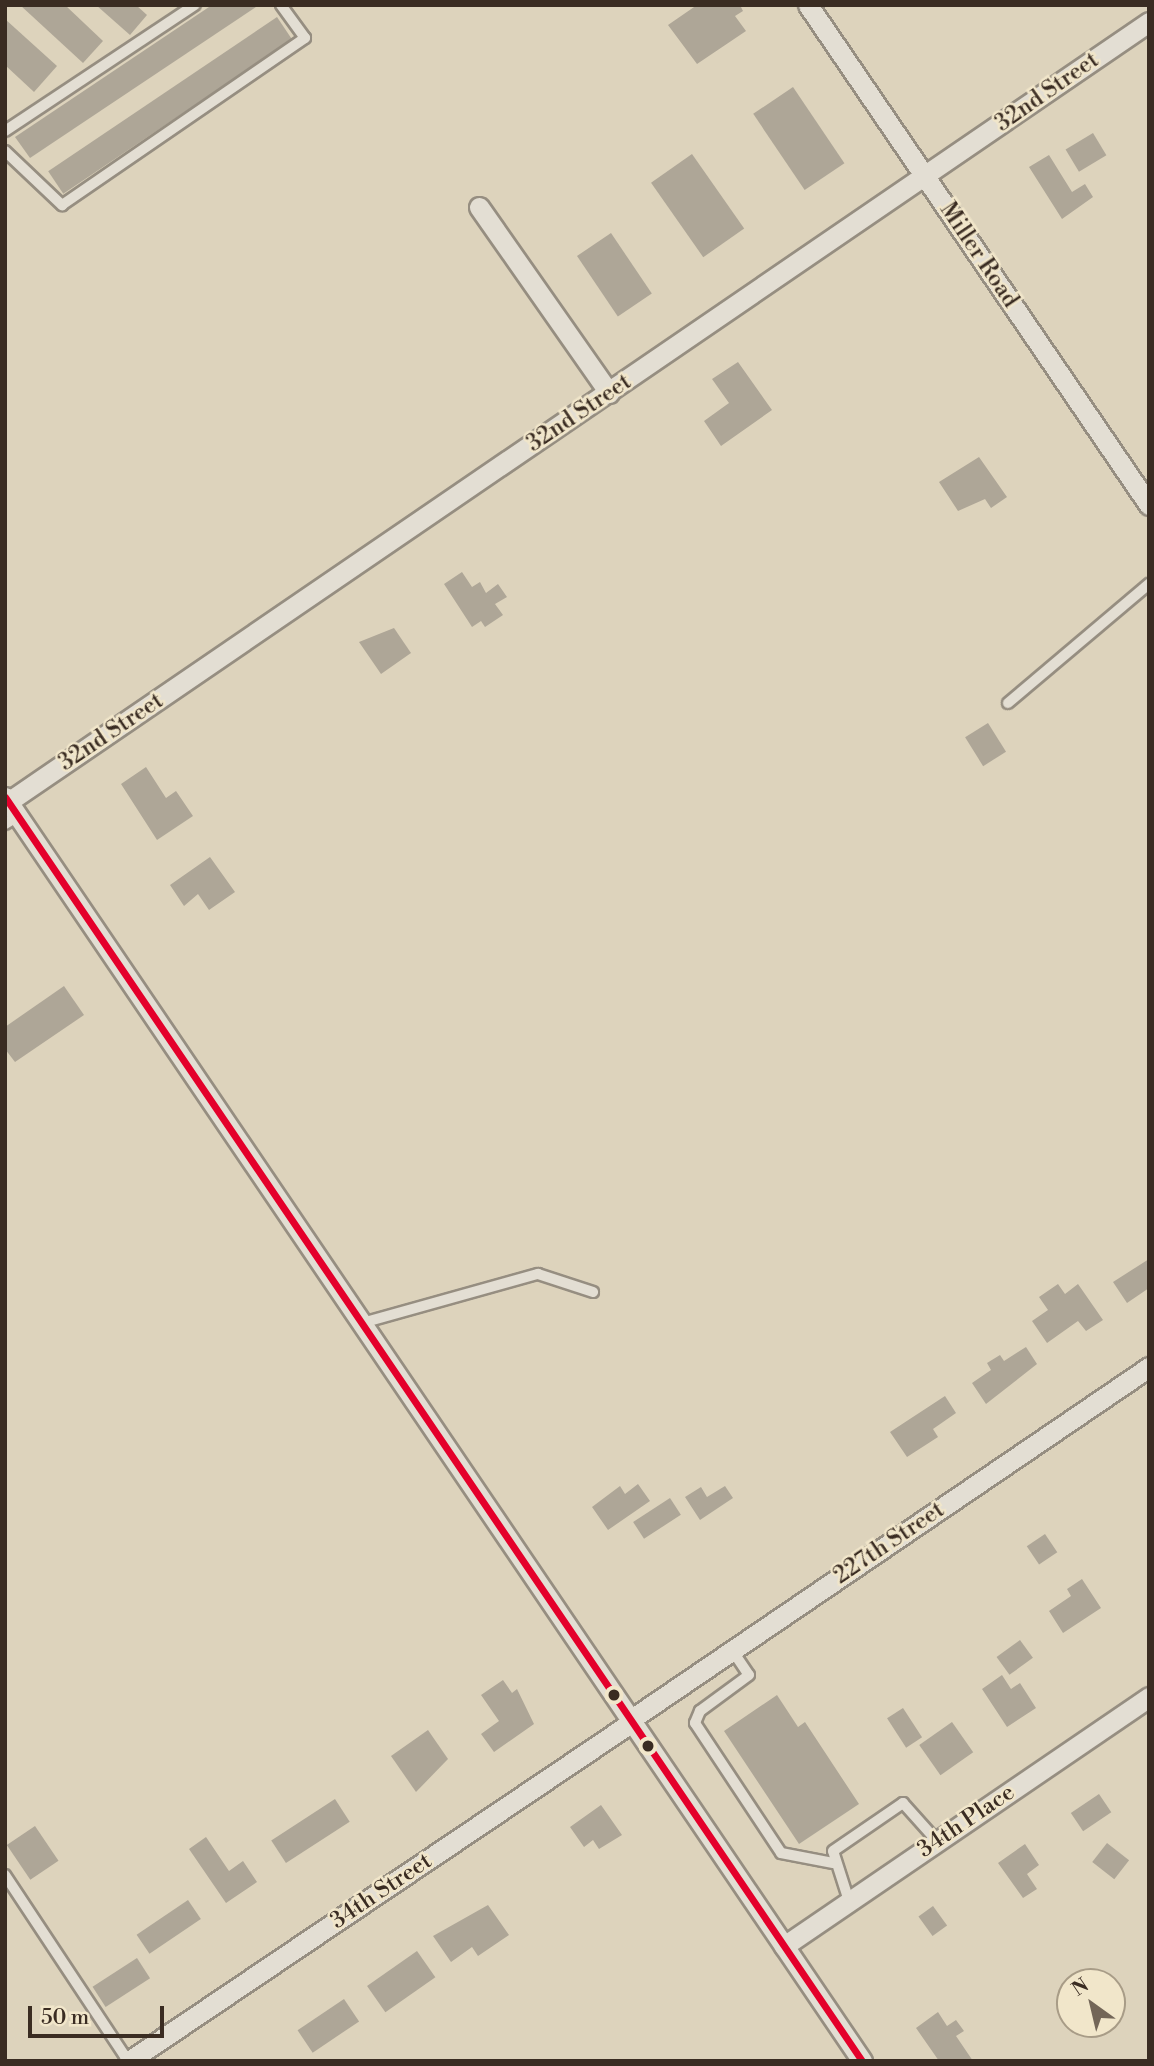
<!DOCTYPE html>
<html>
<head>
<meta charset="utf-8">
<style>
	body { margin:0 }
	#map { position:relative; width:1154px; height:2066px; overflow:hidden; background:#ddd3bc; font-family:"Libre Bodoni",serif }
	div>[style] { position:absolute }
	.building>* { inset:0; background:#aea697; transform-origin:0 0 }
	.roads { filter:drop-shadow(2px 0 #968e81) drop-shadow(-2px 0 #968e81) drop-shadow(0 2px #968e81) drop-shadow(0 -2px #968e81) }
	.service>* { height:10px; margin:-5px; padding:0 5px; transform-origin:5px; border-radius:5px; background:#e3ded3 }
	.minor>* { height:19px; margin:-9.5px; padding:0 9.5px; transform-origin:9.5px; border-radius:9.5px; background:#e3ded3 }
	.bus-1>* { height:7px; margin:-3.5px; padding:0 3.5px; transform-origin:3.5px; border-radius:3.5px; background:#e4002b }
	.dots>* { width:19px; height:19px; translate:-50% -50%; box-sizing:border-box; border:4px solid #f1e6ca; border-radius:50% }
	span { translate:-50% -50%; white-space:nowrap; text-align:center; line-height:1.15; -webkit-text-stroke:5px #f1e6ca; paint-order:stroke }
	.street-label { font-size:23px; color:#3a2c22 }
	.frame { position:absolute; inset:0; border:7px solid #3a2c22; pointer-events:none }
	.north { position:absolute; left:1056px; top:1968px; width:70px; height:70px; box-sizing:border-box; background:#f1e6ca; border:2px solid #a89c87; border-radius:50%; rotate:326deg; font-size:19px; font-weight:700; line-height:28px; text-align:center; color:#3a2c22 }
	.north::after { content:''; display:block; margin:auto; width:24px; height:32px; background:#736658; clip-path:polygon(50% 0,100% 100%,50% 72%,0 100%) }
	.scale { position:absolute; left:28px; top:2006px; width:136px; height:32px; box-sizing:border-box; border:4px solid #3a2c22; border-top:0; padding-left:9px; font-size:21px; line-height:24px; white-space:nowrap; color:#3a2c22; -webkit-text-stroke:5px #f1e6ca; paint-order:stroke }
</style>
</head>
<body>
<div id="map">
	<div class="building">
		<div style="clip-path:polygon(20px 5px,65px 5px,103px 41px,83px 63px)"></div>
		<div style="clip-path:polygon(96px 5px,136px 5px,147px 15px,130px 35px)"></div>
		<div style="clip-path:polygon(212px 5px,259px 5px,30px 158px,15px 137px)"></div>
		<div style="clip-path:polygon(697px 5px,740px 5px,743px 11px,735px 16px,746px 31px,697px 64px,668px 25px)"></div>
		<div style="left:277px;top:17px;width:27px;height:276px;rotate:56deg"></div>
		<div style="clip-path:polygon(5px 19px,57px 66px,34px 92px,5px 65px)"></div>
		<div style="left:793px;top:87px;width:92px;height:48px;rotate:56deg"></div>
		<div style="left:1093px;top:133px;width:26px;height:32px;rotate:59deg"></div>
		<div style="left:692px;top:154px;width:91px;height:50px;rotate:55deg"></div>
		<div style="clip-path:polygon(1049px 155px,1072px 192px,1085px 184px,1093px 197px,1062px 219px,1029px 167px)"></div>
		<div style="left:611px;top:233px;width:73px;height:41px;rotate:56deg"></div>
		<div style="clip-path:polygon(738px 362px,772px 410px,721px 446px,704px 421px,729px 403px,712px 379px)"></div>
		<div style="clip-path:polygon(979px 457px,1007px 497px,991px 508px,985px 499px,958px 511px,939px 482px)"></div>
		<div style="clip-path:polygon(462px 572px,472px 587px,480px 582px,486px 593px,498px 584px,507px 597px,495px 604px,503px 615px,485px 627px,481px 621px,472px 627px,444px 584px)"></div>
		<div style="clip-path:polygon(394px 628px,411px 653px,381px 674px,359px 642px)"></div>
		<div style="left:988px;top:723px;width:34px;height:27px;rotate:58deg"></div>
		<div style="clip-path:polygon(146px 767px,166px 798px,176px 791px,193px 816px,157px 840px,121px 784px)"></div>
		<div style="clip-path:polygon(210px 857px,235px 892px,209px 910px,198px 894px,184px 906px,170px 885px)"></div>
		<div style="clip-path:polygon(64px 986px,84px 1015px,15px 1062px,5px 1049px,5px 1027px)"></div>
		<div style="clip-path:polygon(1149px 1259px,1149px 1288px,1127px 1303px,1113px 1282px)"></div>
		<div style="clip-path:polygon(1058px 1284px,1065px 1294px,1078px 1284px,1103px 1320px,1086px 1331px,1078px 1321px,1047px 1343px,1032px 1321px,1048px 1310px,1039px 1297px)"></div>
		<div style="clip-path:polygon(1026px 1347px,1037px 1364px,986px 1404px,972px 1383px,991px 1370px,987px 1363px,1000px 1355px,1004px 1361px)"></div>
		<div style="clip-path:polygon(945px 1396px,956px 1413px,933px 1429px,938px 1437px,907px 1457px,890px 1432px)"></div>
		<div style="clip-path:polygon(638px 1484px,650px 1501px,608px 1530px,592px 1507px,620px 1486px,625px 1494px)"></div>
		<div style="clip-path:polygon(725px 1486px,733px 1498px,700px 1520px,685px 1497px,701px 1487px,707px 1497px)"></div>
		<div style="left:670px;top:1498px;width:20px;height:44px;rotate:57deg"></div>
		<div style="left:1045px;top:1534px;width:22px;height:22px;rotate:56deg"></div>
		<div style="clip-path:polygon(1082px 1579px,1101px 1608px,1063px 1633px,1049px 1611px,1071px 1596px,1067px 1589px)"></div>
		<div style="left:1020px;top:1640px;width:22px;height:29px;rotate:54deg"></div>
		<div style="clip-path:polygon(1002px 1675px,1011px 1689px,1020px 1683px,1036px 1708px,1007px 1727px,982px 1689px)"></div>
		<div style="clip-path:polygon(503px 1680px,512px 1693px,517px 1689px,534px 1724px,494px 1752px,481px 1734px,499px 1721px,481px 1695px)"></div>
		<div style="clip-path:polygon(777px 1695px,798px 1727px,805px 1722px,859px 1804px,799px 1844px,724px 1731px)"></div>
		<div style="left:903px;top:1708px;width:35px;height:19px;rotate:57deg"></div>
		<div style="left:952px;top:1722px;width:37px;height:40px;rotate:55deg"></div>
		<div style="clip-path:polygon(428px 1730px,448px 1759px,416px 1792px,391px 1756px)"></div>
		<div style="left:1099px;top:1794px;width:22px;height:34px;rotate:56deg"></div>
		<div style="left:335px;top:1799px;width:27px;height:76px;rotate:57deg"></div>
		<div style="clip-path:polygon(601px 1805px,622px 1835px,599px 1849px,593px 1840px,584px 1847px,570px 1827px)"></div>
		<div style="left:35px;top:1826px;width:42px;height:34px;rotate:56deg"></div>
		<div style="clip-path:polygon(206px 1837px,229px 1871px,243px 1861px,257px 1882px,226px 1903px,189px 1849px)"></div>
		<div style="left:1107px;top:1843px;width:28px;height:24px;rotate:38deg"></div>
		<div style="clip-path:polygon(1025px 1844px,1039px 1865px,1027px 1874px,1037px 1889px,1023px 1898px,998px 1863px)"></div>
		<div style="left:188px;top:1900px;width:23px;height:62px;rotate:56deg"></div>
		<div style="clip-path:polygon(488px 1905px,509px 1935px,478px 1956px,472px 1947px,451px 1962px,433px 1936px)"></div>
		<div style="left:933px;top:1906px;width:24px;height:18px;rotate:54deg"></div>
		<div style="left:417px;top:1951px;width:32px;height:61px;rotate:55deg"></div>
		<div style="left:137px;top:1958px;width:24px;height:53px;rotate:57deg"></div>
		<div style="left:344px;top:1999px;width:27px;height:56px;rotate:56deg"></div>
		<div style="clip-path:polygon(938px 2012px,947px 2026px,956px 2020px,964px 2031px,956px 2036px,973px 2061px,939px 2061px,916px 2028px)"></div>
	</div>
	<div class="roads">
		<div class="service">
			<div style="left:5px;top:131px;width:228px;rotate:-33.6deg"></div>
			<div style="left:5px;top:151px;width:79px;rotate:43.5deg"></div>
			<div style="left:62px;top:205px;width:295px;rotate:-34.5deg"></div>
			<div style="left:305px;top:38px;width:41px;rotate:-126deg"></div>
			<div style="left:1008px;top:703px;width:185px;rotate:-40.2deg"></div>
			<div style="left:5px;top:824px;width:15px;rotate:-32deg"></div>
			<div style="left:362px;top:1323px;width:183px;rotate:-15.6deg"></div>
			<div style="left:538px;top:1274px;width:58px;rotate:18.1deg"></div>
			<div style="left:732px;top:1650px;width:30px;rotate:56deg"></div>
			<div style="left:749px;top:1675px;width:61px;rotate:143.7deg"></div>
			<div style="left:700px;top:1711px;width:13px;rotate:113deg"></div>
			<div style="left:695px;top:1723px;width:156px;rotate:56.5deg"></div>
			<div style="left:781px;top:1853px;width:53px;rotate:10.9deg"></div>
			<div style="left:5px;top:1875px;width:223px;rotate:56.5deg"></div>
			<div style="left:849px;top:1901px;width:52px;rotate:-107.7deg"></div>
			<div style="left:833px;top:1851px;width:85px;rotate:-34.4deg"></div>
			<div style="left:903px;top:1803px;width:51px;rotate:48.2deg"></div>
		</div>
		<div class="minor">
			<div style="left:808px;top:5px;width:605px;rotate:55.71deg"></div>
			<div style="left:479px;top:207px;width:227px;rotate:55deg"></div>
			<div style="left:5px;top:797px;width:1527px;rotate:55.86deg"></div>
			<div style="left:8px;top:802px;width:1382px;rotate:-34.36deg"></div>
			<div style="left:630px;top:1720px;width:628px;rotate:-34.22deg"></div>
			<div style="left:784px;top:1946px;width:442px;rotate:-34.3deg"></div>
			<div style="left:129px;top:2061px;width:607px;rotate:-33.98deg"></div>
		</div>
	</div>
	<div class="bus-1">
		<div style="left:5px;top:797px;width:1527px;rotate:55.86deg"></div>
	</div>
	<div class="dots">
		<div style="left:614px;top:1695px;background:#3a2c22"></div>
		<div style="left:648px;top:1746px;background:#3a2c22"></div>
	</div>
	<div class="street-label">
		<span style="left:1047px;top:92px;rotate:-35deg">32nd Street</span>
		<span style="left:979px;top:255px;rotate:56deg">Miller Road</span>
		<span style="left:579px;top:413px;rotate:-34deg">32nd Street</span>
		<span style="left:111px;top:732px;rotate:-34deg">32nd Street</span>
		<span style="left:889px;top:1543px;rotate:-34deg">227th Street</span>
		<span style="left:966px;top:1821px;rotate:-34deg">34th Place</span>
		<span style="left:381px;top:1891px;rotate:-34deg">34th Street</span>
	</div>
	<div class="frame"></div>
	<div class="north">N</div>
	<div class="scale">50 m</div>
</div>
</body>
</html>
